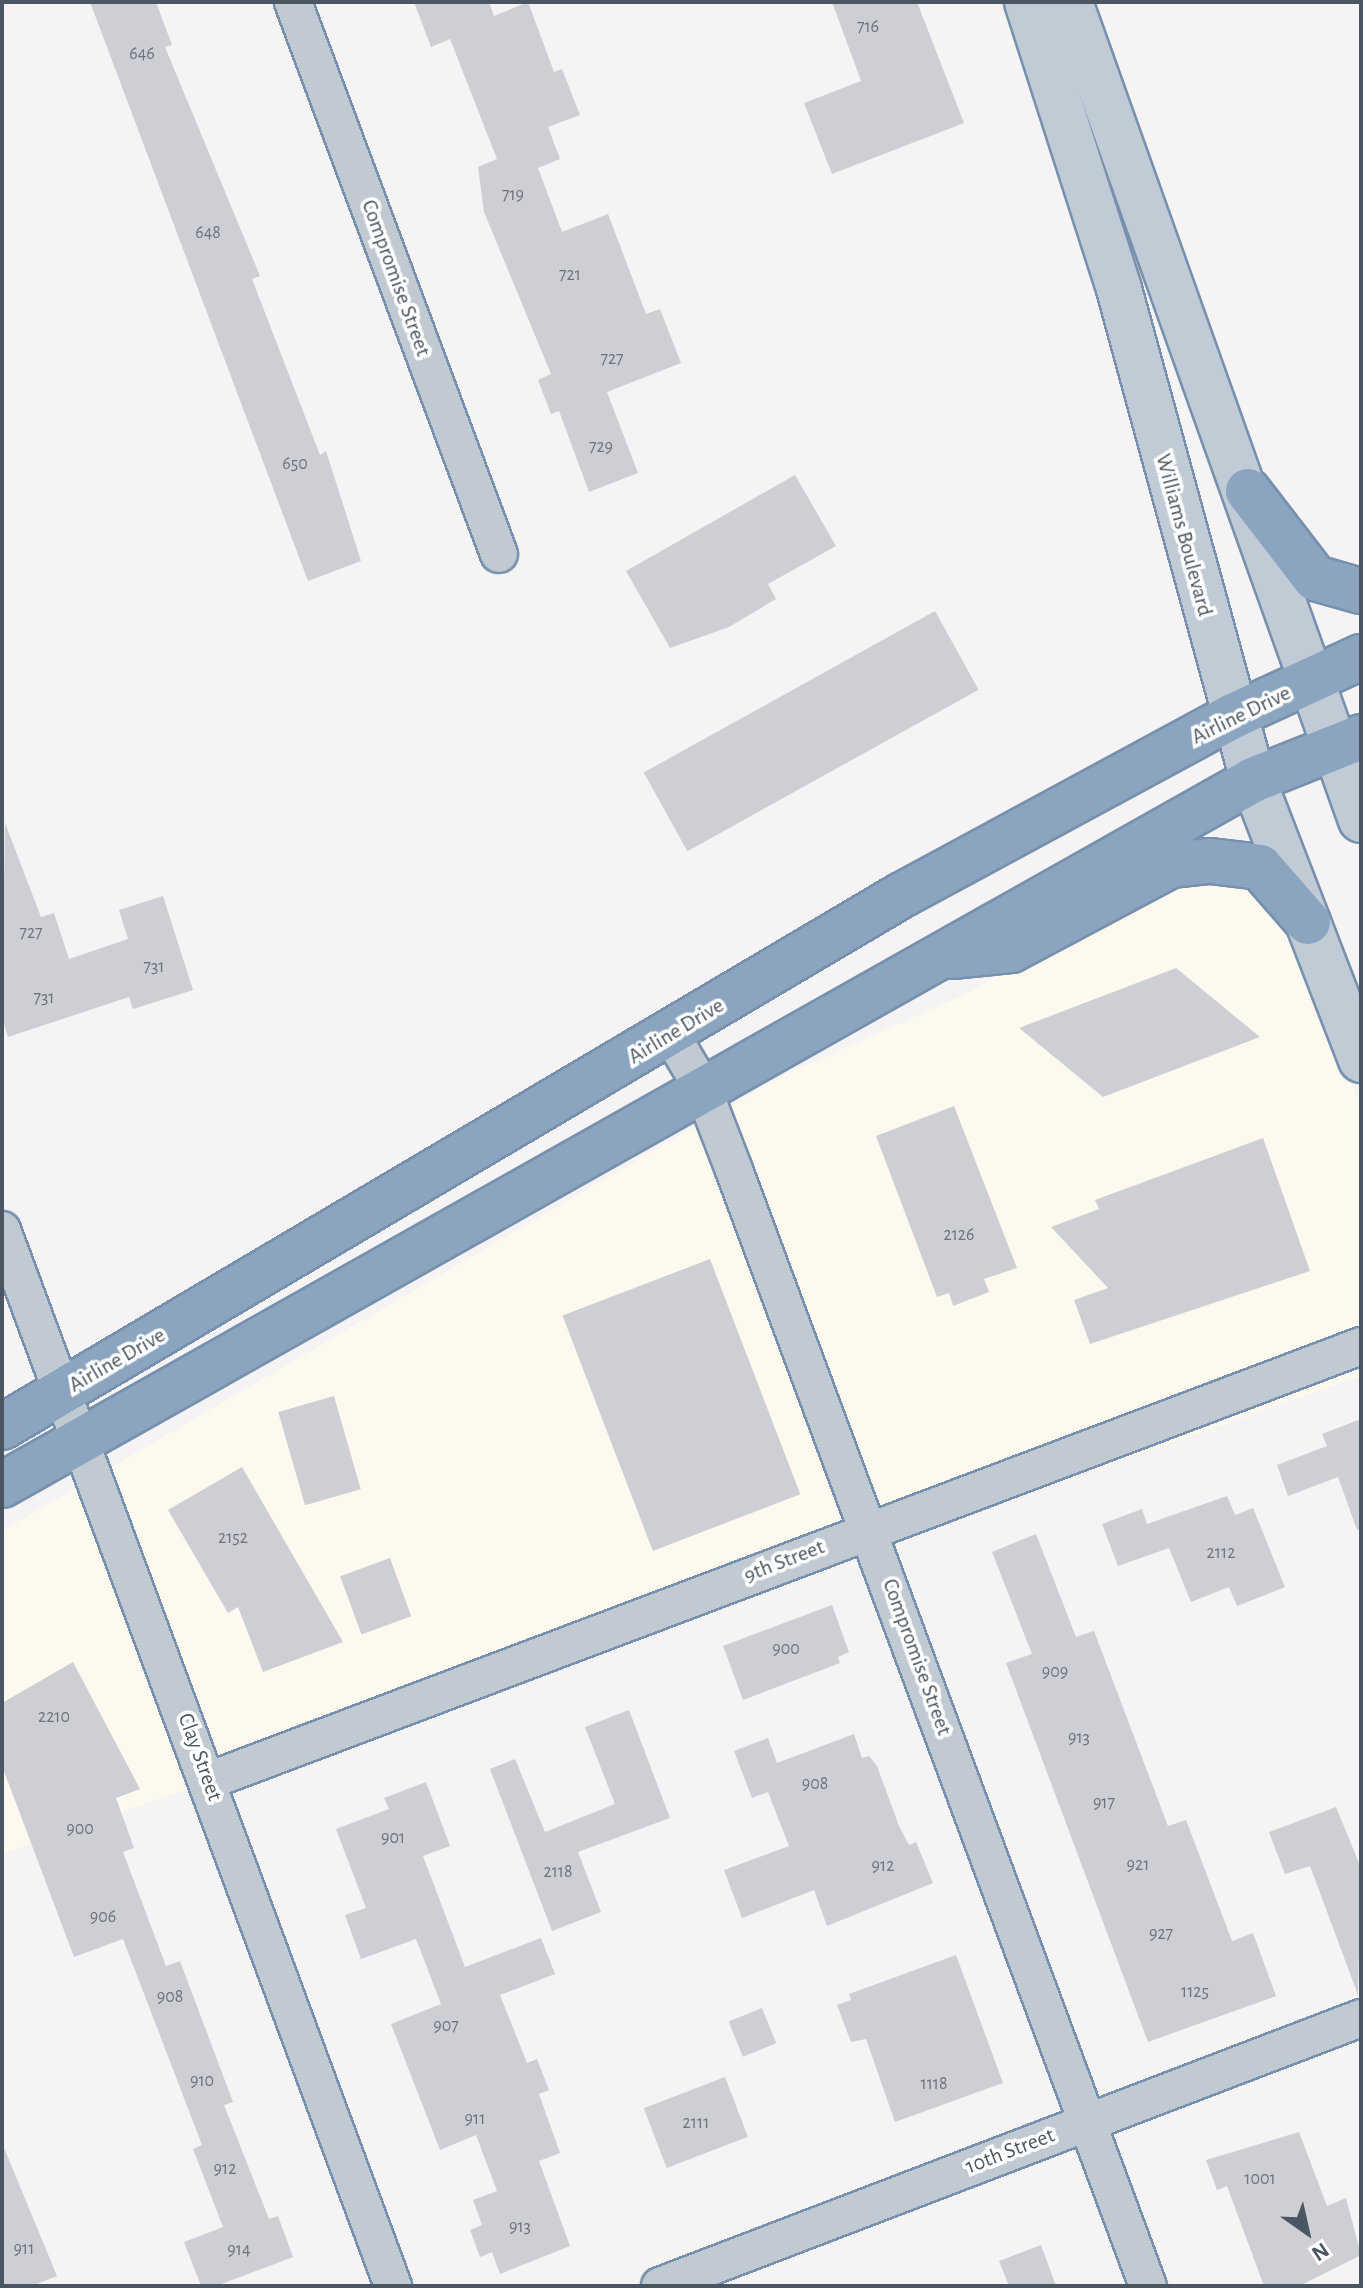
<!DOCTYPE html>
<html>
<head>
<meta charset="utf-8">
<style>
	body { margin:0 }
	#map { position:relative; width:1363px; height:2288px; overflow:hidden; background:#f5f3f3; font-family:"Alegreya Sans",sans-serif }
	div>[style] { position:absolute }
	.commercial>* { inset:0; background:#fdf9ef }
	.building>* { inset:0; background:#cdcfd5; transform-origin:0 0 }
	.roads { filter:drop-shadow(2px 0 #7690ad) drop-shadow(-2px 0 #7690ad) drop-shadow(0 2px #7690ad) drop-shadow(0 -2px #7690ad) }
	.street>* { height:36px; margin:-18px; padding:0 18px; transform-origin:18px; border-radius:18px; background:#c1cad2 }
	.secondary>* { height:44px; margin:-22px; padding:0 22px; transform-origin:22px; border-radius:22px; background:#c1cbd6 }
	.highway>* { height:44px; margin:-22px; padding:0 22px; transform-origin:22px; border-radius:22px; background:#8ba5c1 }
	span { translate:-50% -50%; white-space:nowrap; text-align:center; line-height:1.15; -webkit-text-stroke:7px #fff; paint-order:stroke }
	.number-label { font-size:18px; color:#6b747e }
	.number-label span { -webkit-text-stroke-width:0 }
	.street-label { font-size:22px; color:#4a5661 }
	.frame { position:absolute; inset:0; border:4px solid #4a5661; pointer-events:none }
	.north { position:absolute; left:1267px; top:2192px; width:80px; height:80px; -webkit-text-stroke:6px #fff; paint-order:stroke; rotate:146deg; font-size:22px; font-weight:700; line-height:32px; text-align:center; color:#4a5661 }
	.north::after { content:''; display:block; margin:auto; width:28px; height:36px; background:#4a5661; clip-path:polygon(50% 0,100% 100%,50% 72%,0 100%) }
</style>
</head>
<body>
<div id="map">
	<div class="commercial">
		<div style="clip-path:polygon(1237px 876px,1272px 902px,1295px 932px,1361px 1108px,1361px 1376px,2px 1854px,2px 1531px,778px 1078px,965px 994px,1130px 901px,1177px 882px)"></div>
	</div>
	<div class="building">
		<div style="clip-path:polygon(90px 2px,156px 2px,172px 45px,165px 47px,260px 276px,252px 279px,320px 455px,326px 451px,361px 561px,308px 581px)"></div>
		<div style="clip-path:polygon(414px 2px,489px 2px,494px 16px,528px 2px,554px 72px,562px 69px,580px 115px,548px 127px,560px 159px,538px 168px,562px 232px,608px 214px,646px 314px,660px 309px,681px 363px,607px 392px,638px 473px,589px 492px,559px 411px,551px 414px,538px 380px,551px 374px,484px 212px,478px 167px,497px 159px,450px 39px,431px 47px)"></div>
		<div style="clip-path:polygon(832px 2px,917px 2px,964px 123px,832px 174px,804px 103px,861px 81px)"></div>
		<div style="clip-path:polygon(795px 475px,836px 546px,768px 584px,776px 599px,729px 627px,670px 648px,626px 571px)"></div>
		<div style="left:935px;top:611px;width:90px;height:333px;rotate:61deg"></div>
		<div style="clip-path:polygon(5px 823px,41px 917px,54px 913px,69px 959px,128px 939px,119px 910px,163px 896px,193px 990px,133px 1009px,129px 997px,8px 1037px,2px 1018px)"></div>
		<div style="clip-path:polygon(1176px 968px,1260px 1037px,1103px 1097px,1019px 1028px)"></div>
		<div style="clip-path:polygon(954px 1106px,1017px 1268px,984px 1279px,989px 1292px,953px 1306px,949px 1293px,937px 1297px,876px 1136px)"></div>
		<div style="clip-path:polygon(1263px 1138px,1310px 1271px,1090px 1344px,1074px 1300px,1108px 1288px,1051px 1227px,1099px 1209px,1095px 1200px)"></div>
		<div style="left:710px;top:1259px;width:252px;height:158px;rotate:69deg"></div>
		<div style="left:334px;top:1396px;width:97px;height:58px;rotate:74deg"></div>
		<div style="clip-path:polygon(1361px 1419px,1361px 1530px,1357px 1530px,1338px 1477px,1288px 1496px,1277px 1465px,1327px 1446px,1322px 1434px)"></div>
		<div style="clip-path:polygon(242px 1467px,343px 1642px,263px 1672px,238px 1607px,228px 1613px,168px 1510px)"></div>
		<div style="clip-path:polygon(1227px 1496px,1235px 1515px,1253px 1508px,1285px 1587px,1237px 1606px,1229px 1587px,1191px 1602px,1169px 1548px,1118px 1566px,1102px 1524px,1142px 1509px,1147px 1524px)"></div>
		<div style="clip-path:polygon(1036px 1534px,1076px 1637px,1094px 1631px,1168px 1826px,1186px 1820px,1232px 1941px,1253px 1933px,1276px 1996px,1148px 2042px,1006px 1663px,1032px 1654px,992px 1552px)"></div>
		<div style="left:390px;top:1558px;width:62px;height:53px;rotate:70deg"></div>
		<div style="clip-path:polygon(832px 1605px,849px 1652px,838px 1657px,840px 1663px,743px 1700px,723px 1646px)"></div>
		<div style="clip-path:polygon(73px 1662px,140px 1789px,116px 1798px,134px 1848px,123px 1852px,166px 1966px,180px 1961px,233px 2102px,224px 2105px,269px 2219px,278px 2216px,293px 2257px,216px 2286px,201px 2286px,184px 2242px,223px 2227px,193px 2149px,202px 2145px,123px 1939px,74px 1957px,2px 1766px,2px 1703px)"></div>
		<div style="clip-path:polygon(629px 1710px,670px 1818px,578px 1852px,601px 1912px,552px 1931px,490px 1769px,515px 1759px,545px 1832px,615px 1804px,585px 1727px)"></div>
		<div style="clip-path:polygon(854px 1734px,862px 1758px,869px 1756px,877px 1766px,899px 1826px,909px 1845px,916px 1842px,933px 1883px,827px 1926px,814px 1890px,742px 1918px,724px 1870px,789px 1846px,768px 1792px,752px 1798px,734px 1751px,768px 1738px,777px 1763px)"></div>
		<div style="clip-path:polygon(426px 1782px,450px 1846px,423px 1856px,465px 1967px,541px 1938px,555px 1974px,500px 1995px,527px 2063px,537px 2059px,549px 2090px,539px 2094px,560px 2153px,539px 2161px,570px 2246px,500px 2274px,492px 2252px,480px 2257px,470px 2230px,482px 2225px,473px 2200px,497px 2191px,476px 2135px,440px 2150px,391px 2024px,441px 2004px,416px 1939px,361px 1959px,345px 1915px,366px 1908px,336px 1829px,389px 1809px,384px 1798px)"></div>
		<div style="clip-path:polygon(1336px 1807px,1361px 1868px,1358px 1995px,1310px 1866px,1285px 1874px,1269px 1832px)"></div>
		<div style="clip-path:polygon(956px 1955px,1003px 2083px,895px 2122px,866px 2039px,851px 2042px,837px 2005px,851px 2000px,849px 1994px)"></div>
		<div style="left:762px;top:2008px;width:38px;height:36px;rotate:68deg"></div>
		<div style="left:725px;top:2077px;width:64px;height:87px;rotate:69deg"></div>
		<div style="clip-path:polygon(1299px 2132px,1327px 2206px,1346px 2198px,1361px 2255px,1299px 2286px,1264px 2286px,1227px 2186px,1217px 2190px,1206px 2160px)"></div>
		<div style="clip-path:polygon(2px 2143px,57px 2276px,32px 2286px,2px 2286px)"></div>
		<div style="clip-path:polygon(1041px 2245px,1056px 2286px,1009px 2286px,999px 2261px)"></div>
	</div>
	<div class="roads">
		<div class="street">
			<div style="left:293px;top:2px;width:589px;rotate:69.54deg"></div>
			<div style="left:671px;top:1035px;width:61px;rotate:59.2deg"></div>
			<div style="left:702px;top:1087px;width:89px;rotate:68.9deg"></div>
			<div style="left:734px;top:1170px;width:1190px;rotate:69.65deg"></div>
			<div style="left:2px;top:1230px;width:1126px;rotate:69.68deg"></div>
			<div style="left:208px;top:1781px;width:1232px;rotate:-20.67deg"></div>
			<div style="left:660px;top:2286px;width:750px;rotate:-20.92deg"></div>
		</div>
		<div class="secondary">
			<div style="left:1027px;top:2px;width:301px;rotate:72.2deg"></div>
			<div style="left:1119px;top:289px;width:509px;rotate:74.74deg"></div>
			<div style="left:1253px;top:780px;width:300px;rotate:68.9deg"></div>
			<div style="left:1070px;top:2px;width:868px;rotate:70.42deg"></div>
		</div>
		<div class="highway">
			<div style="left:1248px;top:491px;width:110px;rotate:52.4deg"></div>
			<div style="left:1315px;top:578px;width:48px;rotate:15.8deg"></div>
			<div style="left:952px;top:956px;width:59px;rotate:-5.8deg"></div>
			<div style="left:1011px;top:950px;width:181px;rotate:-28deg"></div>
			<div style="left:1171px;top:865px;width:39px;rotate:-6deg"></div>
			<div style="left:1210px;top:861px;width:50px;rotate:6.8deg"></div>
			<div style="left:1260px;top:867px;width:73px;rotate:48.9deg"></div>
			<div style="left:2px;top:1427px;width:1045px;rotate:-30.59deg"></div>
			<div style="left:902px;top:895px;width:376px;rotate:-28.4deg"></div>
			<div style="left:1233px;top:716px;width:141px;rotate:-24.7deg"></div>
			<div style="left:2px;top:1485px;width:1436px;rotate:-29.4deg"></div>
			<div style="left:1253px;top:780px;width:116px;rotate:-21.7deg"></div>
		</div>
	</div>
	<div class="number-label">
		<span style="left:868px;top:27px">716</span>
		<span style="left:142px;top:54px">646</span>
		<span style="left:513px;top:195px">719</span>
		<span style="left:208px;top:233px">648</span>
		<span style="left:570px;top:275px">721</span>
		<span style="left:612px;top:359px">727</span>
		<span style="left:601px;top:447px">729</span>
		<span style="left:295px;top:464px">650</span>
		<span style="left:31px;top:933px">727</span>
		<span style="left:154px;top:967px">731</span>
		<span style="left:44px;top:998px">731</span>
		<span style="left:959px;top:1235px">2126</span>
		<span style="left:233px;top:1538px">2152</span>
		<span style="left:1221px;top:1553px">2112</span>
		<span style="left:786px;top:1649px">900</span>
		<span style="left:1055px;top:1672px">909</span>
		<span style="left:54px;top:1717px">2210</span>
		<span style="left:1079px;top:1738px">913</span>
		<span style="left:815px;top:1784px">908</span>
		<span style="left:1104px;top:1803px">917</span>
		<span style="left:80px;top:1829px">900</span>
		<span style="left:393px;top:1838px">901</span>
		<span style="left:1138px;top:1865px">921</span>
		<span style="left:883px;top:1866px">912</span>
		<span style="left:558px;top:1872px">2118</span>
		<span style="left:103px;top:1917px">906</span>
		<span style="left:1161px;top:1934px">927</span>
		<span style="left:1195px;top:1992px">1125</span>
		<span style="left:170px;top:1997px">908</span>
		<span style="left:446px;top:2026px">907</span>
		<span style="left:202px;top:2081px">910</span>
		<span style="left:934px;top:2084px">1118</span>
		<span style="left:475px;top:2119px">911</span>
		<span style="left:696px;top:2123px">2111</span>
		<span style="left:225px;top:2169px">912</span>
		<span style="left:1260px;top:2179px">1001</span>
		<span style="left:520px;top:2227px">913</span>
		<span style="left:24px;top:2249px">911</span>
		<span style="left:239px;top:2250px">914</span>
	</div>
	<div class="street-label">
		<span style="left:396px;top:278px;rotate:70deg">Compromise Street</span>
		<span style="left:1184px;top:535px;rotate:75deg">Williams Boulevard</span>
		<span style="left:1241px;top:715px;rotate:-26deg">Airline Drive</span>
		<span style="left:676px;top:1031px;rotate:-31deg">Airline Drive</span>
		<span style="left:117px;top:1360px;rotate:-30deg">Airline Drive</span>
		<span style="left:784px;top:1561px;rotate:-21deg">9th Street</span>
		<span style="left:917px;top:1657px;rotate:70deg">Compromise Street</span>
		<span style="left:200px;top:1757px;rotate:70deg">Clay Street</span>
		<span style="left:1010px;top:2151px;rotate:-21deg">10th Street</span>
	</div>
	<div class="frame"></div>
	<div class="north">N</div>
</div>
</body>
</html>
